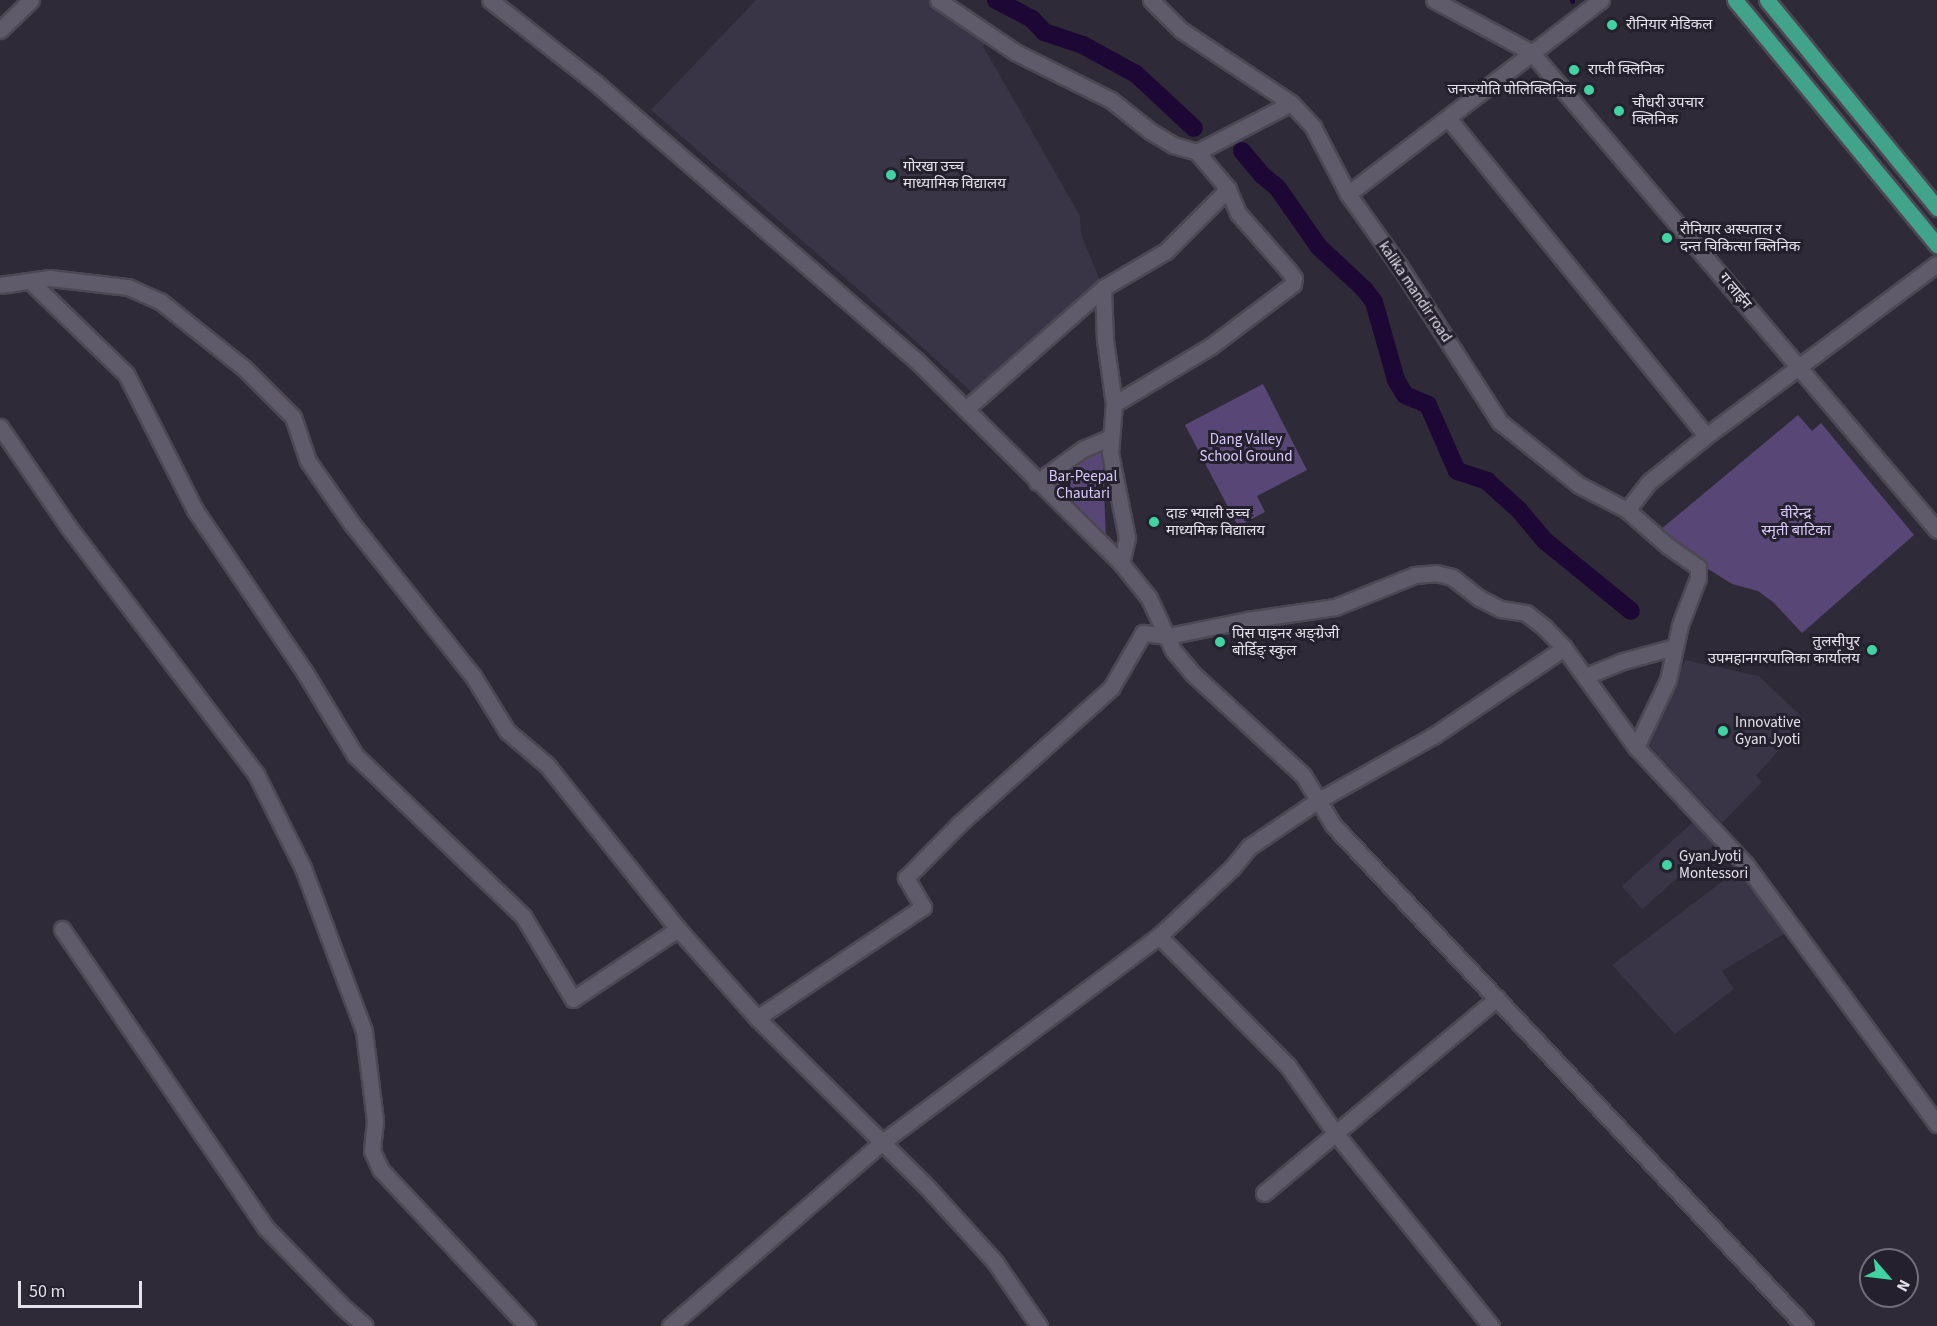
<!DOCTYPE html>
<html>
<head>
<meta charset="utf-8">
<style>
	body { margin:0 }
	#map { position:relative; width:1937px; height:1326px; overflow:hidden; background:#2e2a38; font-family:"Source Sans 3","Noto Sans Devanagari",sans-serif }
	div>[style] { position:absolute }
	.built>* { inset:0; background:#393446; transform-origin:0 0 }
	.green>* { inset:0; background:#584776 }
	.stream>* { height:5px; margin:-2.5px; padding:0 2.5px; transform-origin:2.5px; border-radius:2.5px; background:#1c0735 }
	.canal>* { height:18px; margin:-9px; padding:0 9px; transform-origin:9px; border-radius:9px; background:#1c0735 }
	.roads { filter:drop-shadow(2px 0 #4c4854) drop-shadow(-2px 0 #4c4854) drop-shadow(0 2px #4c4854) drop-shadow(0 -2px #4c4854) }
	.street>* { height:15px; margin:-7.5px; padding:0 7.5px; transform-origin:7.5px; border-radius:7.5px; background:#605b6a }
	.primary>* { height:15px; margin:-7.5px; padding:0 7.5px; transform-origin:7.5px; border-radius:7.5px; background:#41a48a }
	.dots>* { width:16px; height:16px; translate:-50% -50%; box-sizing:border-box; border:3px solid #25202e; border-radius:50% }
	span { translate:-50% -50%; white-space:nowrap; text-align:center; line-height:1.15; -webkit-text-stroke:6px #25202e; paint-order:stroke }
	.poi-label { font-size:15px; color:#e4e1ea }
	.left { translate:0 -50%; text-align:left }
	.right { translate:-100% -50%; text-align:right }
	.street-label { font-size:15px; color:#e4e1ea }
	.park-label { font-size:15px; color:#dacbfc }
	.north { position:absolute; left:1859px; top:1248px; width:60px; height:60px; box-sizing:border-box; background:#25202e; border:2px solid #716d79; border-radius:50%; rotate:118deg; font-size:16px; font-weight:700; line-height:24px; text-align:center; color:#e4e1ea }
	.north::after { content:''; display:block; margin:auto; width:21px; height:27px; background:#40d4a2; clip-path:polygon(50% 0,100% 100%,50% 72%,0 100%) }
	.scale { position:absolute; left:18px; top:1281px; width:124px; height:27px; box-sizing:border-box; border:3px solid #e4e1ea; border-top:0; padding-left:8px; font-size:18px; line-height:21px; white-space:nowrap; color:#e4e1ea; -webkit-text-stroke:4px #25202e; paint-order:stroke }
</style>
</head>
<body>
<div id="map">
	<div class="built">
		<div style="clip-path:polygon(756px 0,932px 0,989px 39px,983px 46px,1080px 216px,1081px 234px,1101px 283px,977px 397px,866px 296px,651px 110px)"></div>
		<div style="clip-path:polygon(1685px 660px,1759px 676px,1805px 720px,1756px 776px,1762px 782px,1722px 823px,1646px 742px)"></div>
		<div style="left:1693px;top:822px;width:31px;height:96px;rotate:48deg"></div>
		<div style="clip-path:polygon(1740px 868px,1787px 932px,1722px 971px,1734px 989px,1675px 1034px,1612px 965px)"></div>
	</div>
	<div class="green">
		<div style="clip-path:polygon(1263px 384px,1307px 470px,1257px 496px,1265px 512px,1238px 526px,1185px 425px)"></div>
		<div style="clip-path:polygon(1798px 415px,1812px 431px,1821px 423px,1914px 535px,1802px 633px,1773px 602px,1758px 591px,1732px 584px,1697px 562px,1660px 530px)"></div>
		<div style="clip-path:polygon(1102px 444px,1106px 539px,1050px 480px)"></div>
	</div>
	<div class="stream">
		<div style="left:1572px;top:0;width:1px;rotate:90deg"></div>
	</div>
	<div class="canal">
		<div style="left:996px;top:0;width:41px;rotate:27.8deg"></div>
		<div style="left:1032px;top:19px;width:18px;rotate:47deg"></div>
		<div style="left:1044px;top:32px;width:41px;rotate:18.4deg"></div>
		<div style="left:1083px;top:45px;width:60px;rotate:28.7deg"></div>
		<div style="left:1136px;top:74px;width:79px;rotate:43deg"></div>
		<div style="left:1242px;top:151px;width:31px;rotate:50deg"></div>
		<div style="left:1262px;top:175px;width:19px;rotate:39deg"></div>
		<div style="left:1277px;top:187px;width:73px;rotate:55deg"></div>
		<div style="left:1319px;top:247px;width:62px;rotate:43deg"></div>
		<div style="left:1364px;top:289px;width:16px;rotate:52deg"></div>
		<div style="left:1374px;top:302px;width:81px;rotate:74.2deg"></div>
		<div style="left:1396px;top:380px;width:17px;rotate:59deg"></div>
		<div style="left:1405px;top:395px;width:25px;rotate:23deg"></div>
		<div style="left:1428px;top:405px;width:72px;rotate:66.3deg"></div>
		<div style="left:1457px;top:471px;width:32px;rotate:18deg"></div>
		<div style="left:1487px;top:481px;width:43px;rotate:42.2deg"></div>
		<div style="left:1519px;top:510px;width:39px;rotate:50deg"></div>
		<div style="left:1544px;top:540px;width:112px;rotate:39.2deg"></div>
	</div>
	<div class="roads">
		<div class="street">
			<div style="left:490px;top:0;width:136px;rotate:38.1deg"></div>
			<div style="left:597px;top:84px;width:425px;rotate:40.9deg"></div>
			<div style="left:918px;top:362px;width:286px;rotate:44.7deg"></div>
			<div style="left:1121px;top:563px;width:45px;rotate:51.3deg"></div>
			<div style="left:1149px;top:598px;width:57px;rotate:65.2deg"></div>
			<div style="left:1173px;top:650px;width:31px;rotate:50deg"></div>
			<div style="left:1193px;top:674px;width:149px;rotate:42.6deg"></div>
			<div style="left:1303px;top:775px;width:58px;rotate:59deg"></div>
			<div style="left:1333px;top:825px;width:688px;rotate:46.71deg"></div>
			<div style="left:938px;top:0;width:93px;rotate:34deg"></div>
			<div style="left:1015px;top:52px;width:107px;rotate:26.6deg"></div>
			<div style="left:1111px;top:100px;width:50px;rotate:38.5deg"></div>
			<div style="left:1150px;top:131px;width:27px;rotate:31deg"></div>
			<div style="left:1173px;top:145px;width:25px;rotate:16deg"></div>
			<div style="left:1197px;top:152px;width:106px;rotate:-27.5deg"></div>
			<div style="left:1151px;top:0;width:42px;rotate:45deg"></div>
			<div style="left:1181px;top:30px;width:132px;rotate:33.6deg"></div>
			<div style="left:1291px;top:103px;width:33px;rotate:47deg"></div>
			<div style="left:1313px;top:127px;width:76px;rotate:62.4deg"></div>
			<div style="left:1348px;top:194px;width:90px;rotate:54.5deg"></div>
			<div style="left:1400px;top:267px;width:184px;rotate:57.2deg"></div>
			<div style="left:1500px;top:422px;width:101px;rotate:38.6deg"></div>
			<div style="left:1579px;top:485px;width:54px;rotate:27.5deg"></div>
			<div style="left:1627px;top:510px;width:55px;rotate:41.3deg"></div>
			<div style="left:1668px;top:546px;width:37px;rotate:35deg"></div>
			<div style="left:1698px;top:567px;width:11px;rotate:90deg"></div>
			<div style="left:1698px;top:578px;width:50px;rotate:111deg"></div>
			<div style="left:1680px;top:625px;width:56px;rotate:102.3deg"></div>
			<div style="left:1668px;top:680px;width:74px;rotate:115.5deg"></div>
			<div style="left:1434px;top:0;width:110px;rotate:28.2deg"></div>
			<div style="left:1531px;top:52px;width:627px;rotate:49.66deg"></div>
			<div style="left:0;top:30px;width:43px;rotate:-44.1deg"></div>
			<div style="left:1448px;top:118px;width:409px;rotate:50.9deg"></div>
			<div style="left:1348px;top:194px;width:319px;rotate:-37.5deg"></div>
			<div style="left:30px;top:281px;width:134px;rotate:44.1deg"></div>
			<div style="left:126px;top:374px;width:153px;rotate:63.1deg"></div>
			<div style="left:195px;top:510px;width:194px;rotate:55.9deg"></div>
			<div style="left:304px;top:671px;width:98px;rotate:58.7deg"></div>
			<div style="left:355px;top:755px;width:233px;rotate:43.8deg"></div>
			<div style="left:523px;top:916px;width:97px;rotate:58.9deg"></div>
			<div style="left:573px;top:999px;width:126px;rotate:-33.7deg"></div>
			<div style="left:0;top:285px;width:50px;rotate:-8deg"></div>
			<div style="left:50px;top:278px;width:79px;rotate:6.6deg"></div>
			<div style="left:128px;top:287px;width:35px;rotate:24deg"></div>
			<div style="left:160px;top:301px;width:107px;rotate:38.6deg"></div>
			<div style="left:244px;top:368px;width:69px;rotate:45deg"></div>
			<div style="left:293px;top:417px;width:46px;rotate:71.2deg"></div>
			<div style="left:308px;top:461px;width:77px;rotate:55.1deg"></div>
			<div style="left:352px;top:524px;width:194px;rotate:51.5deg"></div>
			<div style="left:473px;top:676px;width:65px;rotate:58.3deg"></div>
			<div style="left:507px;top:731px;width:52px;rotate:40.4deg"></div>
			<div style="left:547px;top:765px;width:210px;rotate:51.4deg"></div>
			<div style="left:678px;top:929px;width:119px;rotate:48.4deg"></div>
			<div style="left:757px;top:1018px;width:241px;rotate:44.8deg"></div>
			<div style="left:928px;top:1188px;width:100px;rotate:47.8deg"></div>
			<div style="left:995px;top:1262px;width:78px;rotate:55.5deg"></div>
			<div style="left:1103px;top:288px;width:52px;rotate:87.8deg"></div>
			<div style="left:1105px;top:340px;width:65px;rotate:82deg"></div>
			<div style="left:1114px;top:404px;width:49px;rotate:94.7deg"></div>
			<div style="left:1110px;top:453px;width:87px;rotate:78.7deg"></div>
			<div style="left:1127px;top:538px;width:26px;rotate:103deg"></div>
			<div style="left:1114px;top:404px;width:113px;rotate:-30.9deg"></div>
			<div style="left:1211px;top:346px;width:103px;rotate:-37.1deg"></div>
			<div style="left:1293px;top:284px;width:6px;rotate:-81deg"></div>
			<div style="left:1294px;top:278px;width:10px;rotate:-127deg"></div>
			<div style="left:1288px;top:270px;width:76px;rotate:-131.3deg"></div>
			<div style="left:1238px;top:213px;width:26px;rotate:-113deg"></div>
			<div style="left:967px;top:408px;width:181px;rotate:-41.4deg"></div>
			<div style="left:1103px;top:288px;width:73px;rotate:-30.4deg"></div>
			<div style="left:1166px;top:251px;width:88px;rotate:-45deg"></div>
			<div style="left:1228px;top:189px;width:48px;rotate:-130deg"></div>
			<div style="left:0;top:427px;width:119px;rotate:55.6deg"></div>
			<div style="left:67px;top:525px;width:313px;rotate:52.8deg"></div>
			<div style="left:256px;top:774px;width:105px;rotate:63.4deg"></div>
			<div style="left:303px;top:868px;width:174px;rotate:69.5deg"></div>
			<div style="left:364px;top:1031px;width:91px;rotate:83deg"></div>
			<div style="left:375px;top:1121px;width:30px;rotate:96deg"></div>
			<div style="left:372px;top:1151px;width:21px;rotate:65deg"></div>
			<div style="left:381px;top:1170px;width:214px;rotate:46.9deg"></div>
			<div style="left:1037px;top:482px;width:57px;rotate:-35.7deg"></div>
			<div style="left:1083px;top:449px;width:30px;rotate:-23deg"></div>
			<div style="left:1627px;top:510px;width:36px;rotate:-52deg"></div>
			<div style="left:1649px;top:482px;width:73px;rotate:-38.9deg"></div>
			<div style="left:1706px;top:436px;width:288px;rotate:-36.7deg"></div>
			<div style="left:1586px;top:676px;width:40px;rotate:-22deg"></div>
			<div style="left:1623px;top:661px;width:53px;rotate:-15.4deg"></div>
			<div style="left:62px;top:929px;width:361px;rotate:55.7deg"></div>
			<div style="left:265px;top:1227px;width:110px;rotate:45.7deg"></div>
			<div style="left:342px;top:1306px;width:30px;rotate:41deg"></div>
			<div style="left:1159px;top:936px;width:183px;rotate:45.2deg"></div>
			<div style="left:1288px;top:1066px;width:83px;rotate:54.8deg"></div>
			<div style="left:1336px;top:1134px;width:247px;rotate:51.1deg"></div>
			<div style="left:757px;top:1018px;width:200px;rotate:-33.8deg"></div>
			<div style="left:923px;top:907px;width:34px;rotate:-120deg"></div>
			<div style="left:906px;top:878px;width:76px;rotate:-45.5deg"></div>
			<div style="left:959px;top:824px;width:204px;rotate:-41.8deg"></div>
			<div style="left:1111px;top:688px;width:64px;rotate:-59.8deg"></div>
			<div style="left:1143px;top:633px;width:25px;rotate:7deg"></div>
			<div style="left:1168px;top:636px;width:81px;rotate:-11.4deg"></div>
			<div style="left:1247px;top:620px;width:89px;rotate:-8.4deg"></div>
			<div style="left:1335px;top:607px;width:86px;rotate:-21.8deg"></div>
			<div style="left:1415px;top:575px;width:21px;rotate:-5deg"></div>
			<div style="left:1436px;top:573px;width:16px;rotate:14deg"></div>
			<div style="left:1452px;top:577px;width:34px;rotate:38deg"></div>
			<div style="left:1479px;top:598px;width:25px;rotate:27deg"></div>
			<div style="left:1501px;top:609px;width:25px;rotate:9deg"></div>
			<div style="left:1526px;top:613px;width:24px;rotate:38deg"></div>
			<div style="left:1545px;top:628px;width:28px;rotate:46deg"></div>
			<div style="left:1564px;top:648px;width:122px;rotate:54deg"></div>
			<div style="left:1636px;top:747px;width:161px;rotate:47deg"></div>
			<div style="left:1746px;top:865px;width:322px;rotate:53.6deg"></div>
			<div style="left:1264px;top:1193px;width:304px;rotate:-39.9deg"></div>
			<div style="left:670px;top:1326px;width:279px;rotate:-40.9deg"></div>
			<div style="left:881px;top:1143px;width:347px;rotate:-36.7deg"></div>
			<div style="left:1159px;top:936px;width:100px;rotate:-43deg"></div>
			<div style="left:1232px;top:868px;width:27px;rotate:-51deg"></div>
			<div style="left:1249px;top:847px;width:82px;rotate:-34.1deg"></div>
			<div style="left:1317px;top:801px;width:133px;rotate:-29.3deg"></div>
			<div style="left:1433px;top:736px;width:158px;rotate:-33.9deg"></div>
		</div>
		<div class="primary">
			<div style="left:1735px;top:0;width:318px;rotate:50.5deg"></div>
			<div style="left:1767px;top:0;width:269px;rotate:50.7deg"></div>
		</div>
	</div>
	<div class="dots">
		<div style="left:1612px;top:25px;background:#40d4a2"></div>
		<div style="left:1574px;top:70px;background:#40d4a2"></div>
		<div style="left:1589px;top:90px;background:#40d4a2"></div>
		<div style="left:1619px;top:111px;background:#40d4a2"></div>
		<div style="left:891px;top:175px;background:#40d4a2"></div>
		<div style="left:1667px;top:238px;background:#40d4a2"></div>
		<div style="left:1154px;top:522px;background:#40d4a2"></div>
		<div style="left:1220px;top:642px;background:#40d4a2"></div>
		<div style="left:1872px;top:650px;background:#40d4a2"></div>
		<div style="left:1723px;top:731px;background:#40d4a2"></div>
		<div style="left:1667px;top:865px;background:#40d4a2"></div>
	</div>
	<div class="poi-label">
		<span class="left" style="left:1626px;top:25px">रौनियार मेडिकल</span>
		<span class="left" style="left:1588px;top:70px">राप्ती क्लिनिक</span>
		<span class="right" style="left:1576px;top:90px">जनज्योति पोलिक्लिनिक</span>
		<span class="left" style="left:1632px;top:111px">चौधरी उपचार<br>क्लिनिक</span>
		<span class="left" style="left:903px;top:175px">गोरखा उच्च<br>माध्यामिक विद्यालय</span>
		<span class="left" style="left:1680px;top:238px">रौनियार अस्पताल र<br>दन्त चिकित्सा क्लिनिक</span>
		<span class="left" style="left:1166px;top:522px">दाङ भ्याली उच्च<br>माध्यमिक विद्यालय</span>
		<span class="left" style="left:1232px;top:642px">पिस पाइनर अङ्‍ग्रेजी<br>बोर्डिङ् स्कुल</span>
		<span class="right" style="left:1860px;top:650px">तुलसीपुर<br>उपमहानगरपालिका कार्यालय</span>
		<span class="left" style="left:1735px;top:731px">Innovative<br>Gyan Jyoti</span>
		<span class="left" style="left:1679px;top:865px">GyanJyoti<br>Montessori</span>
	</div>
	<div class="street-label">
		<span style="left:1735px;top:291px;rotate:50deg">ग लाईन</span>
		<span style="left:1415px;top:292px;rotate:56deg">kalika mandir road</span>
	</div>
	<div class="park-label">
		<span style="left:1246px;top:448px">Dang Valley<br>School Ground</span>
		<span style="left:1083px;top:485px">Bar-Peepal<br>Chautari</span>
		<span style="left:1796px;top:522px">वीरेन्द्र<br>स्मृती बाटिका</span>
	</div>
	<div class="north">N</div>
	<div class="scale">50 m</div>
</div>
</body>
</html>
